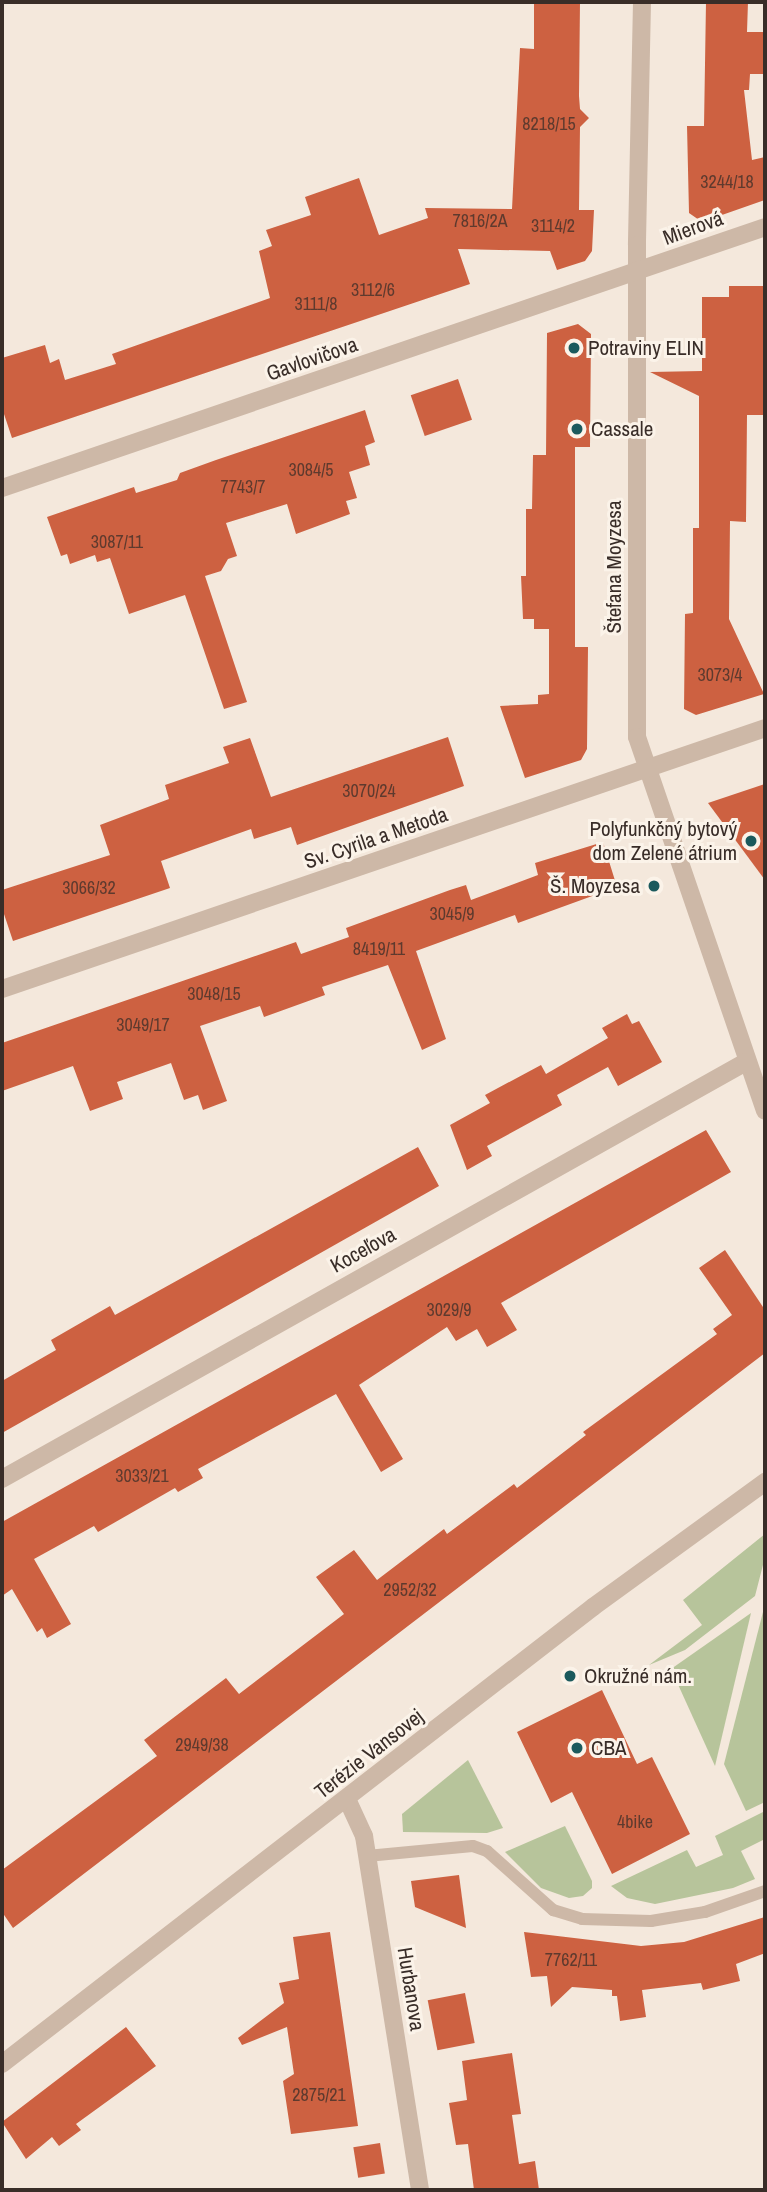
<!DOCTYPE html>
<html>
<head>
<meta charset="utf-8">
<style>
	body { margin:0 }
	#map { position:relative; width:767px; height:2192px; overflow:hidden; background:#f4e8dc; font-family:"Archivo Narrow",sans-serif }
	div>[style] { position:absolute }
	.green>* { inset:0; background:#b7c49b }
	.building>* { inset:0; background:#cd6141; transform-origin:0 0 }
	.service>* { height:12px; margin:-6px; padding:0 6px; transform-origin:6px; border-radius:6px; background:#cdb8a7 }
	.minor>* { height:18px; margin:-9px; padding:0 9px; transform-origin:9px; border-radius:9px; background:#cdb8a7 }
	.dots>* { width:19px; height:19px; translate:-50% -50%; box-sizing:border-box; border:4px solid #fbf3e9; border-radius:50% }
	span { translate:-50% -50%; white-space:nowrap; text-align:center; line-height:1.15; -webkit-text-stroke:6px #fbf3e9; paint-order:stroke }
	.number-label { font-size:18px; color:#5e3a2e }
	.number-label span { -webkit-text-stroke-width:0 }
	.street-label { font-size:21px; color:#392d28 }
	.poi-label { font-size:21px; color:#392d28 }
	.left { translate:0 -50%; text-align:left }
	.right { translate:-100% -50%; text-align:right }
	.frame { position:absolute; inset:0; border:4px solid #392d28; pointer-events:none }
</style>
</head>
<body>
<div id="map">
	<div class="green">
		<div style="clip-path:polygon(765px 1534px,765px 1557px,755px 1596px,685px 1650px,649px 1665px,702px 1625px,683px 1600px)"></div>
		<div style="clip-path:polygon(765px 1604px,765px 1802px,746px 1811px,724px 1764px)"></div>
		<div style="clip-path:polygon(751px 1613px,715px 1766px,671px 1669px)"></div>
		<div style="clip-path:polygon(468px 1760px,503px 1828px,487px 1833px,403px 1832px,402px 1814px)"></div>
		<div style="clip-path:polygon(765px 1811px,765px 1839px,741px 1851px,755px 1879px,733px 1888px,655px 1904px,627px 1898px,611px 1886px,687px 1850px,696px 1867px,723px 1855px,715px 1836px)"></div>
		<div style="clip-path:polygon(565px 1826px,592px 1881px,592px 1888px,583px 1896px,569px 1898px,541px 1888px,505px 1852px)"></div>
	</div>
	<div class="building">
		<div style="clip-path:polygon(534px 2px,580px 2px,579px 96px,580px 109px,589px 118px,580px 127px,579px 210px,594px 210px,592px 251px,585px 261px,557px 270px,550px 251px,458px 249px,470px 284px,12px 438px,2px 408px,2px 358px,45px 345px,50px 363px,59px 359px,65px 380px,116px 364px,112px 354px,270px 298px,259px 251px,272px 246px,266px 230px,311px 215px,305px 197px,359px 178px,379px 235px,428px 218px,425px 208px,512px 209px,520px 48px,534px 49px)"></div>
		<div style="clip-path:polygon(706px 2px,748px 2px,747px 32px,765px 32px,765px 74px,750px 74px,749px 90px,744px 90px,752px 160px,765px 157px,765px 200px,702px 222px,689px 213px,687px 126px,704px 126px)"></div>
		<div style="clip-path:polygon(729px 286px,765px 286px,765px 415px,747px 415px,746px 522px,730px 521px,729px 619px,764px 694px,696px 715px,684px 709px,685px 614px,693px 613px,693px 528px,699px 528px,699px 396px,650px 372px,702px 371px,702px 297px,729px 297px)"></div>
		<div style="clip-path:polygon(578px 324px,591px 334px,590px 447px,575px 447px,575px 647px,588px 647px,587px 749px,581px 760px,525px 778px,500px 706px,538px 704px,538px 695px,549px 694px,549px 629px,534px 629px,534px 619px,523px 619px,521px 576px,526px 576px,526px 509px,532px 509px,533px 455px,546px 455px,547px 333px)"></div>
		<div style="left:458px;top:379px;width:43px;height:50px;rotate:71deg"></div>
		<div style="clip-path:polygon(365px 410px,375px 442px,365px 446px,370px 465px,349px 472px,357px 498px,346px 501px,350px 514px,296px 534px,287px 504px,226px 523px,237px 556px,228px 559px,221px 571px,205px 576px,247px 702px,224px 709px,185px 595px,129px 614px,110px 558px,97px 562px,95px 555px,70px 564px,67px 554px,61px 556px,47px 517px,134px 487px,136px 493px,177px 480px,180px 473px,216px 460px)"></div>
		<div style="clip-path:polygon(448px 737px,464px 786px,297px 845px,291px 827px,254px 839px,251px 829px,161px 861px,170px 888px,13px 941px,2px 908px,2px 890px,110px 855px,100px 825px,169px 799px,165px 785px,229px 763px,223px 747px,250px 738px,271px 797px)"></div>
		<div style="clip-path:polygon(765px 784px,765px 880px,708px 803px)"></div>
		<div style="clip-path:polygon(603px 842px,617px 887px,518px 923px,515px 915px,416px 951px,446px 1039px,422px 1050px,388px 965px,322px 987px,325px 995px,264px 1017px,260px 1006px,200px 1026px,227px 1101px,203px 1110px,198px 1095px,184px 1100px,171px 1063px,117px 1082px,123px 1099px,90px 1111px,73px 1066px,2px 1091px,2px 1043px,296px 942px,301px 954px,349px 937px,346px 928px,450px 890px,466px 885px,471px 900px,538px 875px,535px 863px)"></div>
		<div style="clip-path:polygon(627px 1014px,632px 1024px,639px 1021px,662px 1062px,618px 1086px,608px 1067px,557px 1095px,562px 1105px,487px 1146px,492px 1156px,467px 1170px,450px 1125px,490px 1103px,485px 1095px,541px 1065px,546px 1074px,608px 1038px,602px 1028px)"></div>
		<div style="clip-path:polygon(706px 1130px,731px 1172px,501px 1303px,517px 1330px,487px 1347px,477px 1329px,456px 1341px,447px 1327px,359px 1385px,403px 1459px,381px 1472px,336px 1394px,198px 1469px,203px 1478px,178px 1492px,175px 1488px,98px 1532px,94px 1526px,34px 1559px,71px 1624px,47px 1638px,42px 1628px,37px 1632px,12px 1589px,2px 1596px,2px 1522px)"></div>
		<div style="clip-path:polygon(418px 1147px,439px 1186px,2px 1433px,2px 1381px,56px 1350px,51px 1340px,110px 1306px,115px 1315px)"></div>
		<div style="clip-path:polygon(725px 1250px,765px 1310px,765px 1353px,13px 1928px,2px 1912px,2px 1870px,157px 1756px,144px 1740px,226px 1678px,239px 1694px,344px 1614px,316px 1577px,354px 1550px,377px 1580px,444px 1529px,447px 1534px,514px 1484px,517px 1488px,586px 1435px,583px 1432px,717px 1334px,713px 1329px,732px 1315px,699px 1268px)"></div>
		<div style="clip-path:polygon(602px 1690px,637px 1764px,652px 1757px,690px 1834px,612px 1874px,572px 1792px,551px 1803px,517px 1732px)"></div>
		<div style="clip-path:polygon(459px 1875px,466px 1928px,415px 1907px,411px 1881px)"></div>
		<div style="clip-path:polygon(765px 1917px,765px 1953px,736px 1964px,740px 1981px,703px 1990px,701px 1983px,642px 1990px,646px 2017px,620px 2021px,617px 1996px,612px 1996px,612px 1990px,572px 1987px,551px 2007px,547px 1976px,531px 1977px,524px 1932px,641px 1946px,684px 1942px)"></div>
		<div style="clip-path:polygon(330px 1932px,358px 2126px,291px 2134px,283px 2081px,294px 2074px,287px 2027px,242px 2045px,238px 2038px,284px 2003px,279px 1983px,299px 1979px,293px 1937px)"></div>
		<div style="left:465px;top:1993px;width:51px;height:38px;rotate:79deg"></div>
		<div style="clip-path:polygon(126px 2027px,156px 2066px,76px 2124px,81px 2130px,59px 2146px,52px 2137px,26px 2159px,2px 2122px)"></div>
		<div style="clip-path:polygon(512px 2053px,521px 2114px,512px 2115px,519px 2164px,535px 2161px,539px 2190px,474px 2190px,468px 2144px,456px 2145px,449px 2103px,467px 2100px,462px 2061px)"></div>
		<div style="left:380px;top:2143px;width:31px;height:27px;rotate:81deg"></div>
	</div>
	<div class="service">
		<div style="left:367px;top:1856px;width:106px;rotate:-5.4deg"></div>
		<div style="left:473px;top:1846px;width:15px;rotate:20deg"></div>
		<div style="left:487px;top:1851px;width:89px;rotate:41.8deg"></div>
		<div style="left:553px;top:1910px;width:30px;rotate:17deg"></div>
		<div style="left:582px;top:1919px;width:69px;rotate:1.7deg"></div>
		<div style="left:651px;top:1921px;width:55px;rotate:-9.5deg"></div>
		<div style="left:705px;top:1912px;width:64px;rotate:-19.3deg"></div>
	</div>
	<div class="minor">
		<div style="left:642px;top:2px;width:243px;rotate:91.2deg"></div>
		<div style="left:637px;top:245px;width:492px;rotate:90deg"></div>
		<div style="left:637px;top:737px;width:395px;rotate:71.1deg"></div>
		<div style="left:2px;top:488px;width:806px;rotate:-18.88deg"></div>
		<div style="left:2px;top:989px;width:806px;rotate:-18.88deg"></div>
		<div style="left:2px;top:1479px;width:853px;rotate:-29.27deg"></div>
		<div style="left:347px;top:1799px;width:41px;rotate:65.3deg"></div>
		<div style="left:364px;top:1836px;width:358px;rotate:81deg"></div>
		<div style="left:2px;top:2064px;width:747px;rotate:-37.71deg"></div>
		<div style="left:593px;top:1607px;width:213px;rotate:-36deg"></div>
	</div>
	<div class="dots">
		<div style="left:574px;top:348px;background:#1b5a5d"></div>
		<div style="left:577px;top:429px;background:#1b5a5d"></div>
		<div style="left:751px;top:841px;background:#1b5a5d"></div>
		<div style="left:654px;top:886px;background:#1b5a5d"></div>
		<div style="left:570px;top:1676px;background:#1b5a5d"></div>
		<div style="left:577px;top:1748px;background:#1b5a5d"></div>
	</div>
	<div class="number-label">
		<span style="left:549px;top:124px">8218/15</span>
		<span style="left:727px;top:182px">3244/18</span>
		<span style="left:480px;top:221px">7816/2A</span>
		<span style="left:553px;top:226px">3114/2</span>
		<span style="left:373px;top:290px">3112/6</span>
		<span style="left:316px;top:304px">3111/8</span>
		<span style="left:311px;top:470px">3084/5</span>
		<span style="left:243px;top:487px">7743/7</span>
		<span style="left:117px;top:542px">3087/11</span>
		<span style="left:720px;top:675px">3073/4</span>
		<span style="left:369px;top:791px">3070/24</span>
		<span style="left:89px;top:888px">3066/32</span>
		<span style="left:452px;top:914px">3045/9</span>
		<span style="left:379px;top:949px">8419/11</span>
		<span style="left:214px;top:994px">3048/15</span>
		<span style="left:143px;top:1025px">3049/17</span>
		<span style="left:449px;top:1310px">3029/9</span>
		<span style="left:142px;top:1476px">3033/21</span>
		<span style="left:410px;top:1590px">2952/32</span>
		<span style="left:202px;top:1745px">2949/38</span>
		<span style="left:635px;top:1822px">4bike</span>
		<span style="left:571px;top:1960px">7762/11</span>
		<span style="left:319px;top:2095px">2875/21</span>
	</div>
	<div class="street-label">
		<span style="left:693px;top:228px;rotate:-20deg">Mierová</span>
		<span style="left:312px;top:359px;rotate:-19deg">Gavlovičova</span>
		<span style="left:614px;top:567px;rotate:-90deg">Štefana Moyzesa</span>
		<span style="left:376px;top:838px;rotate:-19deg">Sv. Cyrila a Metoda</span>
		<span style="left:363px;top:1250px;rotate:-29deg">Koceľova</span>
		<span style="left:369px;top:1754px;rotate:-38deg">Terézie Vansovej</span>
		<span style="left:411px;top:1989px;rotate:81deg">Hurbanova</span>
	</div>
	<div class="poi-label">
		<span class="left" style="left:588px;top:348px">Potraviny ELIN</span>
		<span class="left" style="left:591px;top:429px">Cassale</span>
		<span class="right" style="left:737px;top:841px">Polyfunkčný bytový<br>dom Zelené átrium</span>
		<span class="right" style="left:640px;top:886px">Š. Moyzesa</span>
		<span class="left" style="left:584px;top:1676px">Okružné nám.</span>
		<span class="left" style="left:591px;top:1748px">CBA</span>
	</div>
	<div class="frame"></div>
</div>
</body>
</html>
